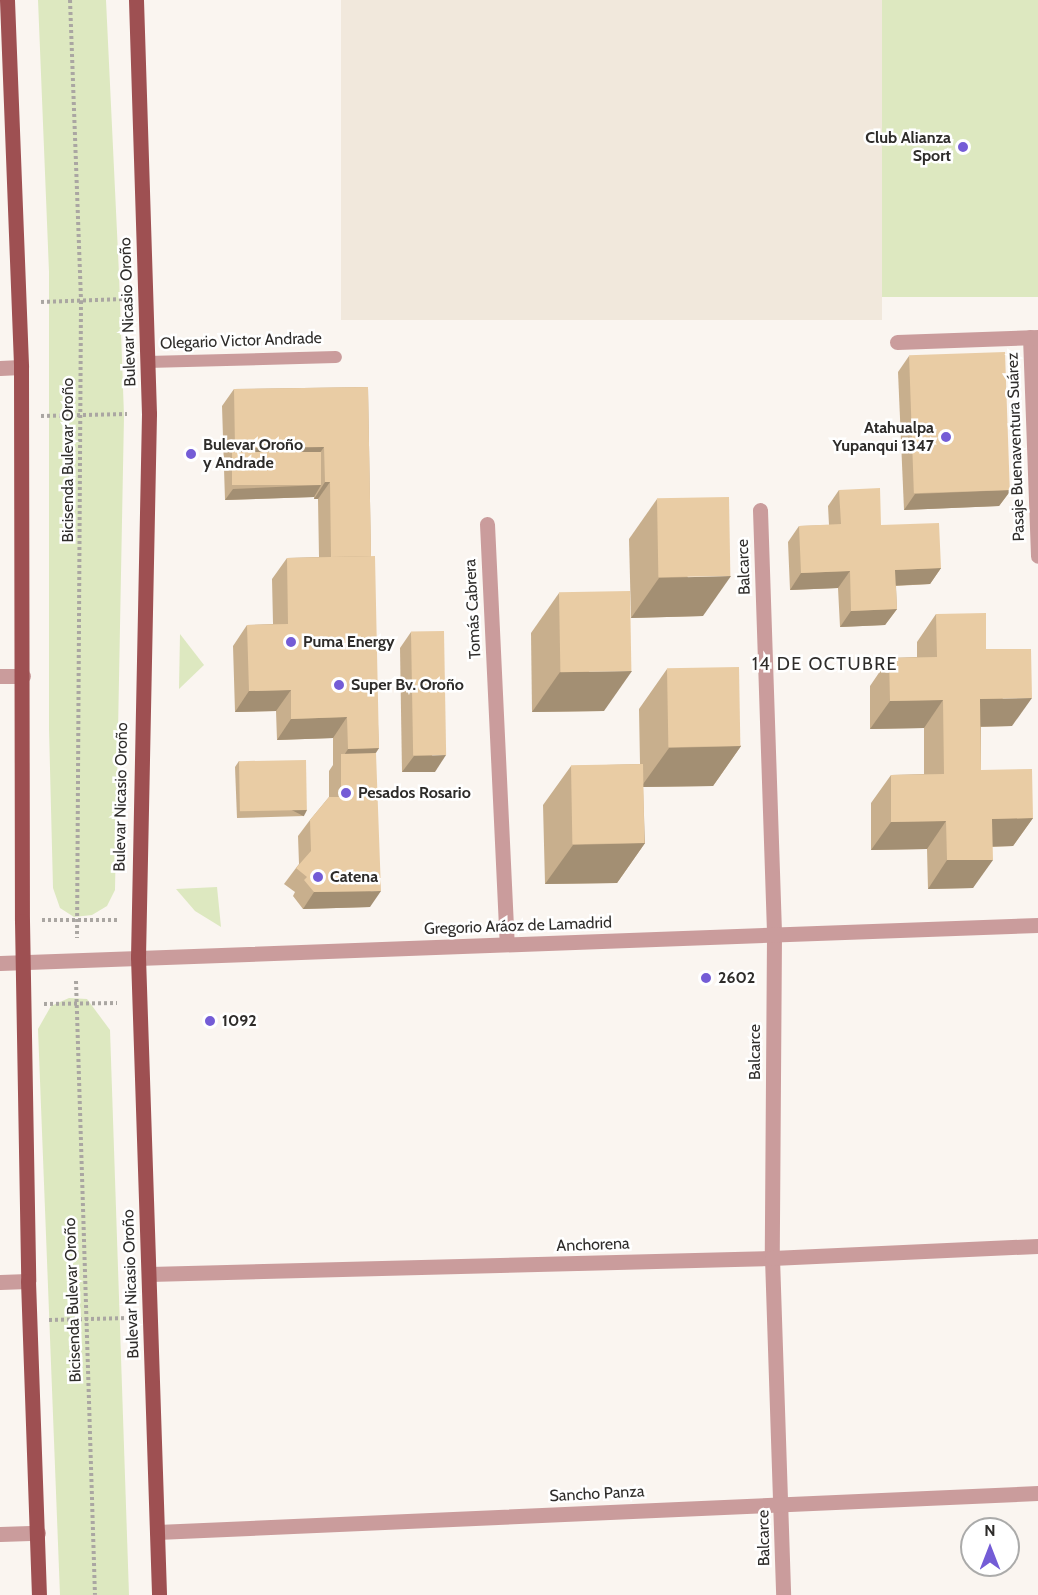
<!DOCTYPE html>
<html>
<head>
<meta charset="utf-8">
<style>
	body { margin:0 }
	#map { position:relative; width:1038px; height:1595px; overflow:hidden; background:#faf5f0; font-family:Cabin,sans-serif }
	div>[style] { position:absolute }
	.built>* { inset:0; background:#f1e8dc; transform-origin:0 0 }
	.green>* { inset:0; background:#dde8c0; transform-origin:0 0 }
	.path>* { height:4px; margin-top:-2px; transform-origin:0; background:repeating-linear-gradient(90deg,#aaa6a2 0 3px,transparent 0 6px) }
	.service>* { height:12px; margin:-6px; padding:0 6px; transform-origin:6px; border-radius:6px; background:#ca9c9c }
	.minor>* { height:15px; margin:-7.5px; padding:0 7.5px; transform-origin:7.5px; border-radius:7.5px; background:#ca9c9c }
	.primary>* { height:15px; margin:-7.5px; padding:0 7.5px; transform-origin:7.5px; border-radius:7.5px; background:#9e5052 }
	.wall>* { inset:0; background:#c8af8d }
	.shaded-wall>* { inset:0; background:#a38f73; transform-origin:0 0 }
	.building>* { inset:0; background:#e9cca4; transform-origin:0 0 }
	.dots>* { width:16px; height:16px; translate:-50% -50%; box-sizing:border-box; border:3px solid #fff; border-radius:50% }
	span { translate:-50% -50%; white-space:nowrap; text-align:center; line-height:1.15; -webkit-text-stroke:5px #fff; paint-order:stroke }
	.poi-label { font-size:16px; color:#2e2c2a; font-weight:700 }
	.right { translate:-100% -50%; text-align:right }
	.left { translate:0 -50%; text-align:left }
	.street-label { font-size:16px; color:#2e2c2a }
	.neighbourhood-label { font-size:18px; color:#2e2c2a; letter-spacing:1.5px }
	.north { position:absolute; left:960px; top:1517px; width:60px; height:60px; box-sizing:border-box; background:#fff; border:2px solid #ababaa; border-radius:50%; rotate:0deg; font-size:16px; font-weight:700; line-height:24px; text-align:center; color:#2e2c2a }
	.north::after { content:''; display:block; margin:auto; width:21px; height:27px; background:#745cd6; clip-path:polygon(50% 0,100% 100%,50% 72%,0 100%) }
</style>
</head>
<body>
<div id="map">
	<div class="built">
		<div style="left:341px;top:0;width:541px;height:320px"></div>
	</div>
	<div class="green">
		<div style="clip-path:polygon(38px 0,106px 0,119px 274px,124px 416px,115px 890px,107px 906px,92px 915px,74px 917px,60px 908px,53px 888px,49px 729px,49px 272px)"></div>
		<div style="left:882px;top:0;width:156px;height:297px"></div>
		<div style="clip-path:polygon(180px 634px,204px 665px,179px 689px)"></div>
		<div style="clip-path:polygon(217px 887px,221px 927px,195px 911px,176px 889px)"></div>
		<div style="clip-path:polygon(69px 998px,87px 999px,110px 1030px,129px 1595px,60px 1595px,38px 1029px,51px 1006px)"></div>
	</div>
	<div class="path">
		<div style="left:70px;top:0;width:301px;rotate:87.9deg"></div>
		<div style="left:81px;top:301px;width:637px;rotate:90.36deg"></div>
		<div style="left:41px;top:302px;width:83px;rotate:-2.1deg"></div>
		<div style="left:41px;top:416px;width:86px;rotate:-1.3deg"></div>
		<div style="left:42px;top:920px;width:77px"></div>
		<div style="left:76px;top:981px;width:614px;rotate:88.23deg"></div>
		<div style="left:44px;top:1004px;width:73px;rotate:-0.8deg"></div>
		<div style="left:49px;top:1320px;width:80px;rotate:-1.4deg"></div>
	</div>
	<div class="service">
		<div style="left:147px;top:362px;width:189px;rotate:-1.5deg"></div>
	</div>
	<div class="minor">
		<div style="left:1030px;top:337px;width:219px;rotate:87.9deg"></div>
		<div style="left:897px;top:342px;width:141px;rotate:-2deg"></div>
		<div style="left:0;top:368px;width:21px;rotate:-3deg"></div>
		<div style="left:760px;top:510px;width:425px;rotate:88.1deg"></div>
		<div style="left:774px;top:935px;width:323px;rotate:90.4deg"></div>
		<div style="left:772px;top:1258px;width:337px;rotate:88.1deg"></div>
		<div style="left:487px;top:524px;width:420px;rotate:87.3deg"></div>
		<div style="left:0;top:676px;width:23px"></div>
		<div style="left:0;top:963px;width:1039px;rotate:-2.1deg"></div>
		<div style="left:149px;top:1274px;width:623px;rotate:-1.47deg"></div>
		<div style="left:772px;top:1258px;width:266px;rotate:-2.6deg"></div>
		<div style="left:0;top:1282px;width:28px;rotate:-2deg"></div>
		<div style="left:157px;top:1532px;width:882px;rotate:-2.53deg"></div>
		<div style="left:0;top:1534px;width:38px;rotate:-2deg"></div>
	</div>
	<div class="primary">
		<div style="left:7px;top:0;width:367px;rotate:87.8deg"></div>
		<div style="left:21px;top:367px;width:554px;rotate:89.9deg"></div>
		<div style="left:22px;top:921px;width:360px;rotate:89deg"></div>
		<div style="left:28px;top:1281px;width:314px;rotate:88deg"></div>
		<div style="left:136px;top:0;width:414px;rotate:88.2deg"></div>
		<div style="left:149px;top:414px;width:543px;rotate:91.16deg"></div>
		<div style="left:138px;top:957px;width:638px;rotate:88.11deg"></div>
	</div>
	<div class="wall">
		<div style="clip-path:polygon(909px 356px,1011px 490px,999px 506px,904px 510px,898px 372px)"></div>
		<div style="clip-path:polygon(368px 387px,371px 556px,379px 748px,376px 753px,370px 907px,303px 909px,293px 896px,295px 892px,284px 884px,299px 864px,298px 836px,310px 820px,329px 797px,329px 771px,333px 765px,333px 738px,277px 740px,276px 711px,235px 712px,233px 646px,247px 625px,273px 624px,272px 579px,287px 558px,319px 557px,318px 499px,314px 499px,314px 497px,225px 500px,222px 406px,234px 389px)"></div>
		<div style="clip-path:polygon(839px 490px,881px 525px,941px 568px,930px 584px,896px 586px,897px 609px,885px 625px,840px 627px,838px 588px,790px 590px,788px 542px,799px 526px,829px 525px,828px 506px)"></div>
		<div style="clip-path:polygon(657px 499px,703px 616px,631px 618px,629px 539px)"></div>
		<div style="clip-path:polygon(559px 593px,604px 711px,532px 712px,531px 633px)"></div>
		<div style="clip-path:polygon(936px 614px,986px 649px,1012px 726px,981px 727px,981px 770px,1033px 818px,1013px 846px,992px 847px,973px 888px,928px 889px,927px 849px,871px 850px,871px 803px,891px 775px,924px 774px,924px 728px,870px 729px,870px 686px,889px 658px,917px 657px,917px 642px)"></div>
		<div style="clip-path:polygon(411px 632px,435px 772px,402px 772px,400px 648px)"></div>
		<div style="clip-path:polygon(667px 669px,741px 746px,713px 786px,643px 787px,645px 843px,617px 883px,545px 884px,543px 805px,571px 766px,640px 764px,639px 709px)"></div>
		<div style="clip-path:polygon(239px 761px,304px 816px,237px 818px,235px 767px)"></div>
	</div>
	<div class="shaded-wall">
		<div style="clip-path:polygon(324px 447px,313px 463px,232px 454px,235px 448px)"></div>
		<div style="clip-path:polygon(325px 482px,330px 482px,318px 499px,314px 499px)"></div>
		<div style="clip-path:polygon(321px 485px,314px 497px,225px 500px,233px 489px)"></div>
		<div style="clip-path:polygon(1011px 490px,999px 506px,904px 510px,915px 494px)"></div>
		<div style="clip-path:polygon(941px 568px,930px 584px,884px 586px,895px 570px)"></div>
		<div style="clip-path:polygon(850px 571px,838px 588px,790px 590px,801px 573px)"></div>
		<div style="clip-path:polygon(731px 576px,703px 616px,631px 618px,659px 578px)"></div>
		<div style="clip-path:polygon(897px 609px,885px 625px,840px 627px,851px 611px)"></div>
		<div style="clip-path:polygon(632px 671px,604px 711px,532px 712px,560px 672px)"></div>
		<div style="clip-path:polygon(291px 690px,276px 711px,235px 712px,249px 691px)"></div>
		<div style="clip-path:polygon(1032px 698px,1012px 726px,961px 727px,980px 699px)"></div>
		<div style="clip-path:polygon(943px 700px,924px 728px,870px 729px,890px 701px)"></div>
		<div style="clip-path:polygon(347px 717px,333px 738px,277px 740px,291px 719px)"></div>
		<div style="clip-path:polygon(741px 746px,713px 786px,641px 787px,669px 748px)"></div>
		<div style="clip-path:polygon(379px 748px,364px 769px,341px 760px,348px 749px)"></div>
		<div style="clip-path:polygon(446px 755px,435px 772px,402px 772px,414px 756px)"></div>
		<div style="left:307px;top:810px;width:7px;height:66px;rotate:117deg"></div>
		<div style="clip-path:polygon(1033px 818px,1013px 846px,972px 847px,992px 819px)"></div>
		<div style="clip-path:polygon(946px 821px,927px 849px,871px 850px,891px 822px)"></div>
		<div style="clip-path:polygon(645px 843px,617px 883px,545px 884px,573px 845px)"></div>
		<div style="clip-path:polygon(947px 860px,993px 860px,973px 888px,928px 889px)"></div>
		<div style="clip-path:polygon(381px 891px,370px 907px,303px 909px,314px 892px)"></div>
	</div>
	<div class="building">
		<div style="left:1005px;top:352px;width:138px;height:96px;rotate:88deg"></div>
		<div style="clip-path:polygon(368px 387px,371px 556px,331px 557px,330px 482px,325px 482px,324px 447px,235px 448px,234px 389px)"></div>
		<div style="left:321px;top:452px;width:33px;height:89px;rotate:90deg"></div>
		<div style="clip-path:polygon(880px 488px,881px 525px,939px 523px,941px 568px,895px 570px,897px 609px,851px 611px,850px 571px,801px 573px,799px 526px,841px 524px,839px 490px)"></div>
		<div style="left:729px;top:497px;width:79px;height:72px;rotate:89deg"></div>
		<div style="clip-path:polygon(375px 556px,379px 748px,348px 749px,347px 717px,291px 719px,291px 690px,249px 691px,247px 625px,288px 624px,287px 558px)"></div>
		<div style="left:630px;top:591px;width:80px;height:71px;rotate:89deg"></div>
		<div style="clip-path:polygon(986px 613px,986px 649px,1031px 649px,1032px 698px,980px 699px,981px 770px,1032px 769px,1033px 818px,992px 819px,993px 860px,947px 860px,946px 821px,891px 822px,891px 775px,944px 774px,943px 700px,890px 701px,889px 658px,937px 657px,936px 614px)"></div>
		<div style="left:444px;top:631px;width:124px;height:33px;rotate:89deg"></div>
		<div style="left:739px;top:667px;width:79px;height:72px;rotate:89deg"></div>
		<div style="clip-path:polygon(376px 753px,381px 891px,314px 892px,304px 880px,307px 877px,296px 868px,311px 851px,310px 820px,329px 797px,341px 797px,341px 754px)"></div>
		<div style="left:306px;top:760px;width:50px;height:67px;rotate:89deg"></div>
		<div style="left:643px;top:764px;width:79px;height:72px;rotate:89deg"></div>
	</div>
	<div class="dots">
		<div style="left:963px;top:147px;background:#745cd6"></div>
		<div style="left:946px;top:437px;background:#745cd6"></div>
		<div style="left:191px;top:454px;background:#745cd6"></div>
		<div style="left:291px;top:642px;background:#745cd6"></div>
		<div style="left:339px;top:685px;background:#745cd6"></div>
		<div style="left:346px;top:793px;background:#745cd6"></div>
		<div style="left:318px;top:877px;background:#745cd6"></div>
		<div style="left:706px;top:978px;background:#745cd6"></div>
		<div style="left:210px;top:1021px;background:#745cd6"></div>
	</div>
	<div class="poi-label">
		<span class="right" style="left:951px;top:147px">Club Alianza<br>Sport</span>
		<span class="right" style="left:934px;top:437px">Atahualpa<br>Yupanqui 1347</span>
		<span class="left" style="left:203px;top:454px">Bulevar Oroño<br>y Andrade</span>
		<span class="left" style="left:303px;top:642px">Puma Energy</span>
		<span class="left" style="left:351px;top:685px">Super Bv. Oroño</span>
		<span class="left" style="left:358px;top:793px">Pesados Rosario</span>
		<span class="left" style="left:330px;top:877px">Catena</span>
		<span class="left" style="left:718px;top:978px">2602</span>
		<span class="left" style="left:222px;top:1021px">1092</span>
	</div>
	<div class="street-label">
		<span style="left:128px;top:312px;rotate:-92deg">Bulevar Nicasio Oroño</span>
		<span style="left:241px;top:341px;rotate:-2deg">Olegario Victor Andrade</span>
		<span style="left:1016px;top:447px;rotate:-92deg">Pasaje Buenaventura Suárez</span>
		<span style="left:68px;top:460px;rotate:-90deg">Bicisenda Bulevar Oroño</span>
		<span style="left:744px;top:567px;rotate:-92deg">Balcarce</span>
		<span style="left:473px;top:609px;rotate:-93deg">Tomás Cabrera</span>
		<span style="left:121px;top:797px;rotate:-89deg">Bulevar Nicasio Oroño</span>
		<span style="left:518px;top:926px;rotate:-2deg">Gregorio Aráoz de Lamadrid</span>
		<span style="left:755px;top:1052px;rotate:-90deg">Balcarce</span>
		<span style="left:593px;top:1245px;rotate:-2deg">Anchorena</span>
		<span style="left:131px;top:1284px;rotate:-92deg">Bulevar Nicasio Oroño</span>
		<span style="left:73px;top:1300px;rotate:-92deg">Bicisenda Bulevar Oroño</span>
		<span style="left:597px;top:1494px;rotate:-3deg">Sancho Panza</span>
		<span style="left:764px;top:1538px;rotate:-91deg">Balcarce</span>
	</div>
	<div class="neighbourhood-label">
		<span style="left:825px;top:664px">14 DE OCTUBRE</span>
	</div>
	<div class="north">N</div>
</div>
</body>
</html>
